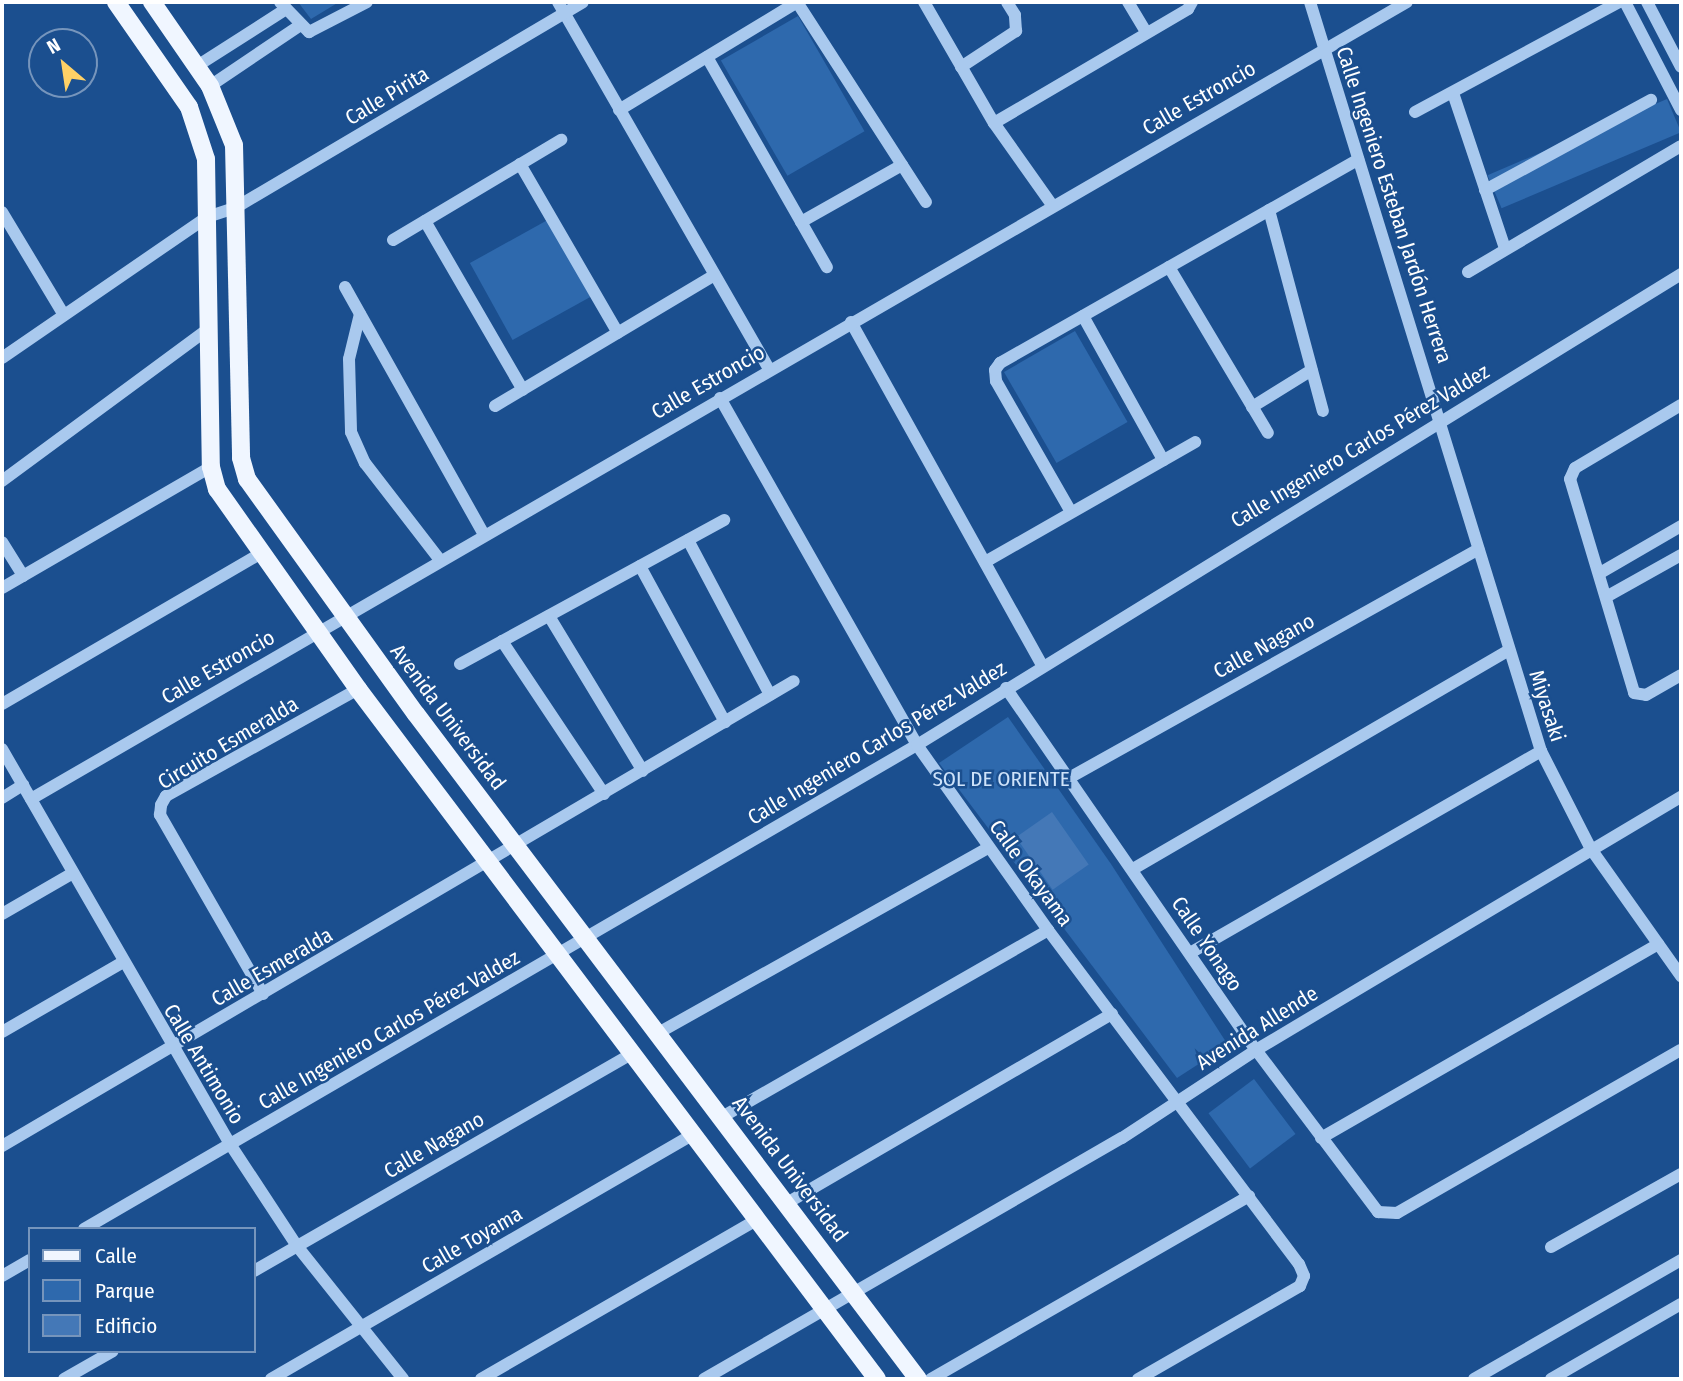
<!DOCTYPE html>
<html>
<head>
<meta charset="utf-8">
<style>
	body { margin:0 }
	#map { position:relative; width:1683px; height:1381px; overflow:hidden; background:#1b4f8f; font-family:"Fira Sans Condensed",sans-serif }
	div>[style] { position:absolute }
	.green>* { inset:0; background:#2e69ad; transform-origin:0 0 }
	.building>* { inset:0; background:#4478b7; transform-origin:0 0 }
	.minor>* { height:12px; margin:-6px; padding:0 6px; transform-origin:6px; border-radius:6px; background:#a9c9ee }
	.major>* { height:18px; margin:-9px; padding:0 9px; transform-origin:9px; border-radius:9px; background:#f0f6ff }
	span { translate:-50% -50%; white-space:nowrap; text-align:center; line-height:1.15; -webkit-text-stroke:5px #1b4f8f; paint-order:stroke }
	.street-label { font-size:21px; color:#fff }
	.park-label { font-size:21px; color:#cfe3fa }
	.frame { position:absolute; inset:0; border:4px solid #fff; pointer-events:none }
	.legend { position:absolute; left:28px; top:1227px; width:228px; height:126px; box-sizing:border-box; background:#1b4f8f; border:2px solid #7695bc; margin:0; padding:9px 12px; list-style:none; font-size:21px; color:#fff }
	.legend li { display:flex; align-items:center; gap:14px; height:35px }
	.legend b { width:35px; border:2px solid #7695bc }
	.north { position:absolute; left:28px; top:28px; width:70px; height:70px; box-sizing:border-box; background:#1b4f8f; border:2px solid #7695bc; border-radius:50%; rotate:331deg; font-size:19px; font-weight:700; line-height:28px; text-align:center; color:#fff }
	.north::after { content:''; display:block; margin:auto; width:24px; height:32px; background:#ffd166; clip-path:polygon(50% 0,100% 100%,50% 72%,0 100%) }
</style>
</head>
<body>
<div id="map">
	<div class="green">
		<div style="clip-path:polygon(298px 2px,339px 2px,311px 19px)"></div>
		<div style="left:798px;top:16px;width:133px;height:89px;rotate:60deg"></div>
		<div style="left:1667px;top:99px;width:36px;height:195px;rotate:67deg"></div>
		<div style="left:553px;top:217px;width:88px;height:95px;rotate:61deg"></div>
		<div style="left:1075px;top:331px;width:105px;height:82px;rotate:60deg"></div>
		<div style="clip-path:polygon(1008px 717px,1111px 864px,1228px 1045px,1177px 1078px,939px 763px)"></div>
		<div style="left:1254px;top:1079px;width:69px;height:57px;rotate:53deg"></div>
	</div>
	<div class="building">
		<div style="left:1052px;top:812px;width:64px;height:44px;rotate:55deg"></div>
	</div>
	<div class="minor">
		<div style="left:280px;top:2px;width:42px;rotate:46deg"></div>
		<div style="left:309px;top:32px;width:65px;rotate:-27.3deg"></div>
		<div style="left:558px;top:2px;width:423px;rotate:60.1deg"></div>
		<div style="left:797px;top:2px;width:238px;rotate:57.2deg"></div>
		<div style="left:924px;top:2px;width:140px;rotate:60deg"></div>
		<div style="left:994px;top:123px;width:100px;rotate:54.7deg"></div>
		<div style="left:1128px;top:2px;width:35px;rotate:59deg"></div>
		<div style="left:1310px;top:2px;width:784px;rotate:72.86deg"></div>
		<div style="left:1541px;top:751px;width:110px;rotate:63deg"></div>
		<div style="left:1591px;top:849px;width:156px;rotate:54.7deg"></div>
		<div style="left:1625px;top:2px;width:122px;rotate:62.6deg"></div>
		<div style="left:1647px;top:2px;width:73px;rotate:62.4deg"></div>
		<div style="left:707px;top:57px;width:242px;rotate:60.3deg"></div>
		<div style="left:197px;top:66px;width:106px;rotate:-32.6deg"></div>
		<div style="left:961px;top:67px;width:66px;rotate:-33.2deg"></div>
		<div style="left:1016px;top:31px;width:16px;rotate:-94deg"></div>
		<div style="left:1015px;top:15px;width:15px;rotate:-122deg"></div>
		<div style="left:210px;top:86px;width:107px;rotate:-34deg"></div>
		<div style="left:1453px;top:93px;width:163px;rotate:71.5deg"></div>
		<div style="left:619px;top:110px;width:208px;rotate:-31.2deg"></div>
		<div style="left:1415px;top:112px;width:232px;rotate:-28.3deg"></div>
		<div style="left:994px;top:123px;width:225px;rotate:-30.4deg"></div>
		<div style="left:1188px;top:9px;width:8px;rotate:-60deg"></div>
		<div style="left:520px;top:164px;width:195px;rotate:59.9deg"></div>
		<div style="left:1485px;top:190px;width:189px;rotate:-28.5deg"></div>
		<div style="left:1269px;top:210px;width:208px;rotate:75deg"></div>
		<div style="left:2px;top:212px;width:120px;rotate:59deg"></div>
		<div style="left:425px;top:221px;width:195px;rotate:59.9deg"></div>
		<div style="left:801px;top:222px;width:116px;rotate:-29.4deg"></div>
		<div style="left:393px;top:240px;width:196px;rotate:-30.8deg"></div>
		<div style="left:1169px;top:267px;width:193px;rotate:59.2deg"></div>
		<div style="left:1468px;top:272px;width:247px;rotate:-30.6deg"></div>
		<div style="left:345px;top:287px;width:284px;rotate:60.7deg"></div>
		<div style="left:360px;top:314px;width:46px;rotate:103.7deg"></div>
		<div style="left:349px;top:359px;width:73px;rotate:88.4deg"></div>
		<div style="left:351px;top:432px;width:34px;rotate:66deg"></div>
		<div style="left:365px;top:463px;width:123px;rotate:52.3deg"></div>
		<div style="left:1083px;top:316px;width:165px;rotate:60.9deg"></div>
		<div style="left:851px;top:322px;width:393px;rotate:60.9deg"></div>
		<div style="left:2px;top:358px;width:249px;rotate:-34.5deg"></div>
		<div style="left:207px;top:217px;width:29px;rotate:-18deg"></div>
		<div style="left:235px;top:208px;width:404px;rotate:-30.6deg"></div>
		<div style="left:720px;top:398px;width:399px;rotate:60.4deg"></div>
		<div style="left:917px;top:745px;width:227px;rotate:54.7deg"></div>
		<div style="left:1048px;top:930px;width:418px;rotate:53.1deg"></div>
		<div style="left:1299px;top:1264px;width:13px;rotate:67deg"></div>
		<div style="left:1304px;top:1276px;width:11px;rotate:112deg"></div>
		<div style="left:1300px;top:1286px;width:187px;rotate:150.1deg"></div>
		<div style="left:1681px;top:405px;width:123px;rotate:149.3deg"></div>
		<div style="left:1575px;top:468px;width:12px;rotate:114deg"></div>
		<div style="left:1570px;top:479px;width:223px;rotate:73.3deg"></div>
		<div style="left:1634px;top:693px;width:12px;rotate:9deg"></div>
		<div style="left:1646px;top:695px;width:40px;rotate:-29.7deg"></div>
		<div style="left:495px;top:406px;width:254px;rotate:-30.8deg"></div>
		<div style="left:1252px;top:407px;width:70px;rotate:-31.7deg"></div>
		<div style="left:2px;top:481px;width:255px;rotate:-36.4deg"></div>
		<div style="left:1071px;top:512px;width:151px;rotate:-119.8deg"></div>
		<div style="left:996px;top:381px;width:11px;rotate:-95deg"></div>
		<div style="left:995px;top:370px;width:9px;rotate:-54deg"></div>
		<div style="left:1000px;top:363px;width:412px;rotate:-29.6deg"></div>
		<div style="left:688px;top:540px;width:175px;rotate:62.1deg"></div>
		<div style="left:2px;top:542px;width:40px;rotate:58deg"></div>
		<div style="left:985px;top:562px;width:242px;rotate:-29.7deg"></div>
		<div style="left:640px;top:566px;width:178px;rotate:61.4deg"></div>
		<div style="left:1600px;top:573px;width:94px;rotate:-30.1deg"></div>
		<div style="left:2px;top:588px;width:241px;rotate:-30.1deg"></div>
		<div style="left:1606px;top:597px;width:86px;rotate:-29.2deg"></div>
		<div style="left:549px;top:616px;width:181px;rotate:58.8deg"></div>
		<div style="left:502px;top:641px;width:184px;rotate:56.3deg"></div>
		<div style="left:460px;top:664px;width:301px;rotate:-28.6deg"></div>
		<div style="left:1006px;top:688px;width:440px;rotate:55.4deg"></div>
		<div style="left:1256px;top:1050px;width:203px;rotate:53deg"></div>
		<div style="left:1378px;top:1212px;width:19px;rotate:3deg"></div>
		<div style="left:1397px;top:1213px;width:327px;rotate:-29.9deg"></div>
		<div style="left:2px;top:704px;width:298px;rotate:-30.2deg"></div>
		<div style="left:2px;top:749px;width:456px;rotate:60deg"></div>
		<div style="left:230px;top:1144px;width:122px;rotate:56.7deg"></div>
		<div style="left:297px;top:1246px;width:170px;rotate:51.4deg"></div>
		<div style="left:1069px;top:778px;width:469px;rotate:-29.2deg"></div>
		<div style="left:2px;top:798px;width:25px;rotate:-32deg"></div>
		<div style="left:31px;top:799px;width:1590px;rotate:-30.08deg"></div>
		<div style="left:1133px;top:869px;width:434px;rotate:-30.2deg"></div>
		<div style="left:2px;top:914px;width:82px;rotate:-30deg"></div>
		<div style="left:1190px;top:953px;width:405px;rotate:-29.9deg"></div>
		<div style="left:263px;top:994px;width:207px;rotate:-119.9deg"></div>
		<div style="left:160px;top:815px;width:10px;rotate:-84deg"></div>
		<div style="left:161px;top:805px;width:10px;rotate:-61deg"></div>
		<div style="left:166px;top:796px;width:220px;rotate:-29.1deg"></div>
		<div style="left:2px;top:1032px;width:140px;rotate:-30deg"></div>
		<div style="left:660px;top:1032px;width:376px;rotate:-29.3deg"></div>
		<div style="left:722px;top:1117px;width:376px;rotate:-29.8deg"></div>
		<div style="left:1321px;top:1138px;width:389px;rotate:-29.9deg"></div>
		<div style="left:2px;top:1146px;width:918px;rotate:-30.42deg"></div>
		<div style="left:787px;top:1203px;width:376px;rotate:-30.2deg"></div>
		<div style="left:84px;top:1229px;width:963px;rotate:-30.16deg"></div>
		<div style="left:917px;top:745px;width:898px;rotate:-31.65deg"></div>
		<div style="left:1551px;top:1247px;width:149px;rotate:-29.3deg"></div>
		<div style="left:254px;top:1271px;width:437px;rotate:-29.9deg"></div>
		<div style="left:2px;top:1276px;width:32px;rotate:-30deg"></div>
		<div style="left:64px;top:1379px;width:56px;rotate:-29.7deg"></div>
		<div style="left:271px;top:1379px;width:488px;rotate:-30.1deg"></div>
		<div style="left:481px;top:1379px;width:318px;rotate:-30deg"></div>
		<div style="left:704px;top:1379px;width:482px;rotate:-30deg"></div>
		<div style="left:1122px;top:1138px;width:160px;rotate:-33.3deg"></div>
		<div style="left:1256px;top:1050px;width:495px;rotate:-30.8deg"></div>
		<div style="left:931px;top:1379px;width:367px;rotate:-29.9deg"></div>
		<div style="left:1474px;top:1379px;width:239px;rotate:-29.9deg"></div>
		<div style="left:1551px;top:1379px;width:150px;rotate:-30deg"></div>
	</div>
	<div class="major">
		<div style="left:116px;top:2px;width:128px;rotate:55.2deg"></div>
		<div style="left:189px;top:107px;width:55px;rotate:71.9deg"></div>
		<div style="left:206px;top:159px;width:308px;rotate:89.1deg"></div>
		<div style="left:211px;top:467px;width:23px;rotate:75deg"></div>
		<div style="left:217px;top:489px;width:245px;rotate:54.8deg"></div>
		<div style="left:358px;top:689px;width:863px;rotate:53.05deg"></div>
		<div style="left:152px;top:2px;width:102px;rotate:55.4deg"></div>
		<div style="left:210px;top:86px;width:64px;rotate:67.9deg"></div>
		<div style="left:234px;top:145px;width:313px;rotate:88.7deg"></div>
		<div style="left:241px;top:458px;width:22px;rotate:74deg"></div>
		<div style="left:247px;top:479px;width:289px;rotate:54.3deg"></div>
		<div style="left:416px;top:714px;width:833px;rotate:52.95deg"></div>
	</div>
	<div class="street-label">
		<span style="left:387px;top:96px;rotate:-31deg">Calle Pirita</span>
		<span style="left:1199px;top:98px;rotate:-30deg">Calle Estroncio</span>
		<span style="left:1394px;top:205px;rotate:72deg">Calle Ingeniero Esteban Jardón Herrera</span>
		<span style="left:708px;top:382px;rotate:-30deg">Calle Estroncio</span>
		<span style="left:1360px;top:446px;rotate:-31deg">Calle Ingeniero Carlos Pérez Valdez</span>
		<span style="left:1264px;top:646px;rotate:-29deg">Calle Nagano</span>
		<span style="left:218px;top:667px;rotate:-30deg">Calle Estroncio</span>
		<span style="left:1547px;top:706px;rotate:72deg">Miyasaki</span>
		<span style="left:448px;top:717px;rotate:53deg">Avenida Universidad</span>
		<span style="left:228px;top:743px;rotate:-31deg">Circuito Esmeralda</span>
		<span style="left:877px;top:743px;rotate:-31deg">Calle Ingeniero Carlos Pérez Valdez</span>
		<span style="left:1031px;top:873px;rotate:54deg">Calle Okayama</span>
		<span style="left:1207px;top:944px;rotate:56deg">Calle Yonago</span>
		<span style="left:272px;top:967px;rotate:-30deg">Calle Esmeralda</span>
		<span style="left:1257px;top:1028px;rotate:-32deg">Avenida Allende</span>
		<span style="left:389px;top:1030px;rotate:-30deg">Calle Ingeniero Carlos Pérez Valdez</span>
		<span style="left:204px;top:1064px;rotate:59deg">Calle Antimonio</span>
		<span style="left:434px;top:1145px;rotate:-30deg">Calle Nagano</span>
		<span style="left:790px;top:1169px;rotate:53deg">Avenida Universidad</span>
		<span style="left:472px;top:1240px;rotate:-30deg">Calle Toyama</span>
	</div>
	<div class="park-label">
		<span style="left:1001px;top:779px">SOL DE ORIENTE</span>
	</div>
	<div class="frame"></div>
	<ul class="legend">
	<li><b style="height:9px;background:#f0f6ff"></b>Calle</li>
	<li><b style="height:19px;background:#2e69ad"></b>Parque</li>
	<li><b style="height:19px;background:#4478b7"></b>Edificio</li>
	</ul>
	<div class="north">N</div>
</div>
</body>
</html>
